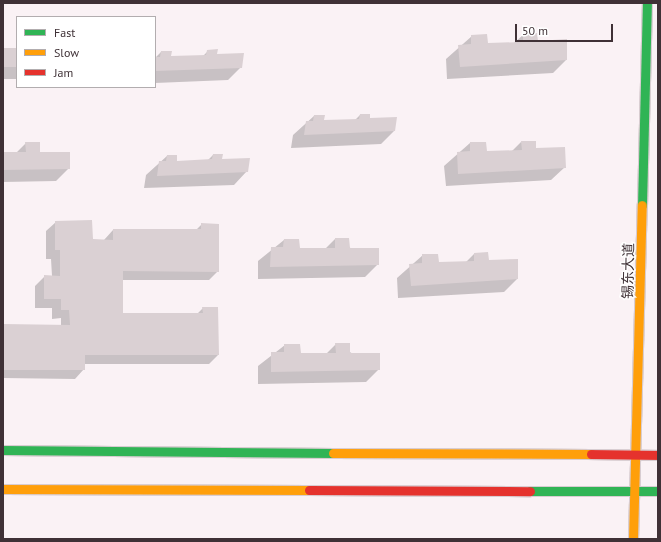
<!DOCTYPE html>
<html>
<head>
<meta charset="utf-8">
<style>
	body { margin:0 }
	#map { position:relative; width:661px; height:542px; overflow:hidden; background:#faf2f5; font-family:"PT Sans","Noto Sans SC",sans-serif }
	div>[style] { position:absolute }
	.shadow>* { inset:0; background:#0003; transform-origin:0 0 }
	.building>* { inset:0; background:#dad0d3; transform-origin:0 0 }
	.roads { filter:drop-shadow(1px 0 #d8cdd1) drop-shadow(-1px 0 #d8cdd1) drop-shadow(0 1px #d8cdd1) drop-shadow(0 -1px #d8cdd1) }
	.fast>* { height:9px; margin:-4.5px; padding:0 4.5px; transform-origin:4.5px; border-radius:4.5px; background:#30b455 }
	.slow>* { height:9px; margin:-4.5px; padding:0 4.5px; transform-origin:4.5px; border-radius:4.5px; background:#ff9f0a }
	.jam>* { height:9px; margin:-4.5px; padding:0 4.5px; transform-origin:4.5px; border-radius:4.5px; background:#e5322d }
	span { translate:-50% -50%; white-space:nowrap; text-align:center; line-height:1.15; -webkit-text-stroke:3px #fff; paint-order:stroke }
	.street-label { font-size:14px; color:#3f3136 }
	.frame { position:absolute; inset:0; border:4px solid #3f3136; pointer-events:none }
	.legend { position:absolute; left:16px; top:16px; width:140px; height:72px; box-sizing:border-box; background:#fff; border:1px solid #b2adaf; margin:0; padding:5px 7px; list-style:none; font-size:12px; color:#3f3136 }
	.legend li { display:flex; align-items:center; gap:8px; height:20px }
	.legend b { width:20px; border:1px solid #b2adaf }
	.scale { position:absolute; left:515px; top:24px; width:98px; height:18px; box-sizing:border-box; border:2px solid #3f3136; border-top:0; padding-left:5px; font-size:12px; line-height:14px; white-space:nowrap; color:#3f3136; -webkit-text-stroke:3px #fff; paint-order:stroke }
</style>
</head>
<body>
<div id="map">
	<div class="shadow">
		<div style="clip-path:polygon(536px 34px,537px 42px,566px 60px,553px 73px,447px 79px,446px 59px,472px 36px,487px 44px,514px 43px,523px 35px)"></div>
		<div style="left:17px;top:48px;width:31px;height:14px;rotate:90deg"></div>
		<div style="clip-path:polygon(208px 51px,241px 67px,228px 80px,155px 83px,155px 58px,161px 52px,170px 57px,203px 56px)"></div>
		<div style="clip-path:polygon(360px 115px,394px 131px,381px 144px,291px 148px,293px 135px,314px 116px,323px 121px,355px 120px)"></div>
		<div style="clip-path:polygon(521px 142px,565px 167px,551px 180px,446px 186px,444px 166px,470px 143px,486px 152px,512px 151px)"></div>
		<div style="clip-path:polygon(26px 143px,39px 153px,69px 168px,56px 181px,3px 182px,3px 153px,16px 153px)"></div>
		<div style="clip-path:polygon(213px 155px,247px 171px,234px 185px,144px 188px,146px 175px,167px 156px,176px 162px,208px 160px)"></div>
		<div style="clip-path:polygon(56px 222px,92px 240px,104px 240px,113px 230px,196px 230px,202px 224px,218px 271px,209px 280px,122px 280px,122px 314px,197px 314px,203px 308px,218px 355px,209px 364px,84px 364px,84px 369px,75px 379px,3px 378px,3px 325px,61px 326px,61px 318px,52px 319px,52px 308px,35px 308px,35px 286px,45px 276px,52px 276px,51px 259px,46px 259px,46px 231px)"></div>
		<div style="clip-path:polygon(335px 239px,378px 264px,365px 277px,258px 279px,258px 261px,284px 240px,299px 249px,325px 249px)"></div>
		<div style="clip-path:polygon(487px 253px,488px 261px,517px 279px,504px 292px,398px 298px,397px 278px,423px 255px,438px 264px,465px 263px,474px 254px)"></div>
		<div style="clip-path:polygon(336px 344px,379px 369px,366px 382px,258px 384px,258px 366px,285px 345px,300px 354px,326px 354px)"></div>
	</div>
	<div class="building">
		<div style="clip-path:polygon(537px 33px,538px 41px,567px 39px,567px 60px,460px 67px,458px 45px,471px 44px,471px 35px,487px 34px,488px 43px,523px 42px,523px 34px)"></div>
		<div style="left:3px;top:48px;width:14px;height:19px"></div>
		<div style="clip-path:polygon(218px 49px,217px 54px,244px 53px,242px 68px,155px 71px,155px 57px,160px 57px,161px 51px,172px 51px,171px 56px,206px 55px,207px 50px)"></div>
		<div style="clip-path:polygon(360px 114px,370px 114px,370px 118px,397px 117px,395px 131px,304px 135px,306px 121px,313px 121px,314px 115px,325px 115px,324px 120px,359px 119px)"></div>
		<div style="clip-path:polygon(521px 141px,536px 141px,536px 148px,565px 147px,566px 168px,458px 174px,457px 152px,470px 151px,470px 142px,486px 142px,487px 151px,522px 150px)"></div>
		<div style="clip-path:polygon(25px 142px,40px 142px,40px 152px,70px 152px,70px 169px,3px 170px,3px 152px,26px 152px)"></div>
		<div style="clip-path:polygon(213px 154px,223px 154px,222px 159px,250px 158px,248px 172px,157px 176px,159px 161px,166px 161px,167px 155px,177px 155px,177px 161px,212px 159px)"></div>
		<div style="clip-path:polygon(92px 220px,93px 239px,113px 240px,113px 229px,201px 229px,201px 223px,219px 224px,219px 272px,123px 271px,123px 313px,203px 313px,202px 307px,218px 307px,219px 355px,85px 355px,85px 370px,3px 370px,3px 324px,70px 325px,69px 310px,61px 310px,61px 299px,44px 299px,44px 275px,60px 276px,60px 250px,55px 250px,55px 221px)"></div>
		<div style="clip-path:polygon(335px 238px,349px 238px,350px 248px,379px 248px,379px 265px,270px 267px,271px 247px,283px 247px,284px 239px,299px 239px,300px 248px,335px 248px)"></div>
		<div style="clip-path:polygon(488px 252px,489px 260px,518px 259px,518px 279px,411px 286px,409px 264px,422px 263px,422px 254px,438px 254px,439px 262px,474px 261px,474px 253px)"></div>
		<div style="clip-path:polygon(335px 343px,350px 343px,350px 353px,380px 353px,380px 370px,271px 372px,271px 352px,284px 352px,284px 344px,300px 344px,301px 353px,336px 353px)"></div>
	</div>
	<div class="roads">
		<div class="fast">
			<div style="left:642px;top:205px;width:202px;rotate:-88.6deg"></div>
			<div style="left:3px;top:450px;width:330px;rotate:0.5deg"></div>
			<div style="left:530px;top:491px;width:128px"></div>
		</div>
		<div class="slow">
			<div style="left:333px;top:453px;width:258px;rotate:0.2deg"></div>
			<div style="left:3px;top:489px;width:306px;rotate:0.2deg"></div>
			<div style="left:633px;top:539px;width:334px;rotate:-88.5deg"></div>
		</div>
		<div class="jam">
			<div style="left:591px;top:454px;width:67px;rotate:0.9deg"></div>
			<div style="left:309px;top:490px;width:221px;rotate:0.3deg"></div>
		</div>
	</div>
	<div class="street-label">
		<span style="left:628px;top:271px;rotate:-89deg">锡东大道</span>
	</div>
	<div class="frame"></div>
	<ul class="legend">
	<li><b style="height:5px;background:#30b455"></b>Fast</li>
	<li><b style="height:5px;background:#ff9f0a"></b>Slow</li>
	<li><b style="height:5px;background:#e5322d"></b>Jam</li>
	</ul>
	<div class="scale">50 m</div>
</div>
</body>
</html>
